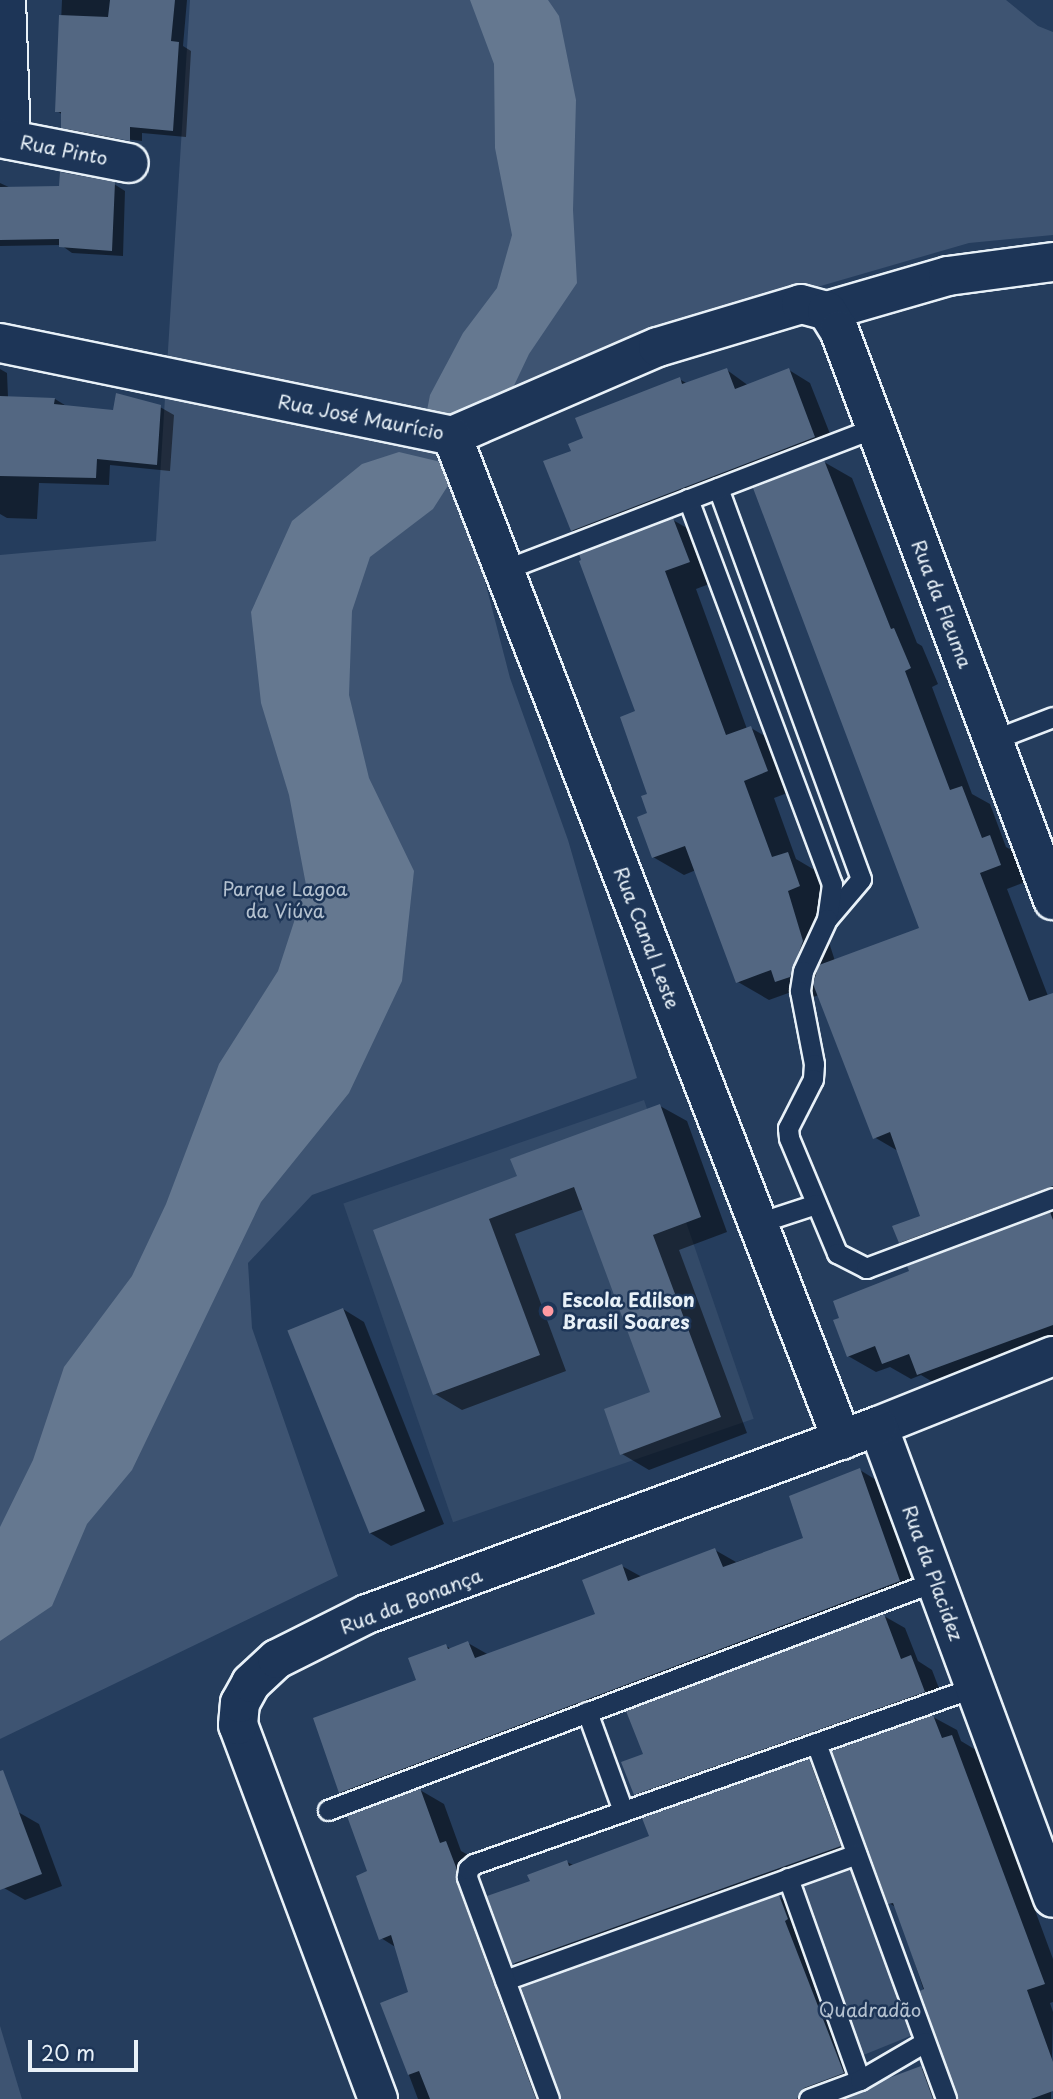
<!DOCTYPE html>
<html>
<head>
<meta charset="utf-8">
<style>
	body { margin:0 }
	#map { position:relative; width:1053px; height:2099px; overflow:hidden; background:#253d5d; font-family:"Playpen Sans",sans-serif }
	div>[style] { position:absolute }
	.built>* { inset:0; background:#334a68; transform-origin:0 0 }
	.green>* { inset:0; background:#3e5472; transform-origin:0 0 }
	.water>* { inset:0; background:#657890 }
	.shadow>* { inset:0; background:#0007 }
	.building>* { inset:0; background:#536782; transform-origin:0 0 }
	.roads { filter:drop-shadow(2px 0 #e8f1f8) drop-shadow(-2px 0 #e8f1f8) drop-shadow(0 2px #e8f1f8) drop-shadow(0 -2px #e8f1f8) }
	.service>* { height:19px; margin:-9.5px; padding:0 9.5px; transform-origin:9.5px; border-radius:9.5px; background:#1d3557 }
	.minor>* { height:38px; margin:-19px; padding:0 19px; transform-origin:19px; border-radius:19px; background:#1d3557 }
	.dots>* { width:19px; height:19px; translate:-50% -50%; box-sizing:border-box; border:4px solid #1d3557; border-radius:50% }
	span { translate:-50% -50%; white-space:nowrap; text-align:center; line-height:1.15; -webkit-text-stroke:5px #1d3557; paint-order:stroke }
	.street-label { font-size:19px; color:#e8f1f8 }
	.park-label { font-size:19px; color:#b5c2d0 }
	.poi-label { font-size:19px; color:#e8f1f8; font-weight:700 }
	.left { translate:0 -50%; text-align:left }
	.scale { position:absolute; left:28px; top:2040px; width:110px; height:32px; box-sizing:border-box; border:4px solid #e8f1f8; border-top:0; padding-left:9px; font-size:21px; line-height:24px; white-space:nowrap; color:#e8f1f8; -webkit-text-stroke:5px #1d3557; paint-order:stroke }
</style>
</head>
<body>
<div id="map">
	<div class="built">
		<div style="left:644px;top:1100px;width:337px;height:318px;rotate:71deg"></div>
	</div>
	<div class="green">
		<div style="clip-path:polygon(190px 0,1006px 0,1038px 26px,1053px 32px,1053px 235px,969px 243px,672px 329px,453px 441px,463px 496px,510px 678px,568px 840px,637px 1078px,312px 1195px,248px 1263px,252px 1328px,338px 1576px,0 1739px,0 555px,156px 541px)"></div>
		<div style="left:848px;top:1853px;width:193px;height:68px;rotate:68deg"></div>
		<div style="clip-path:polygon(0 2026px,22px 2099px,0 2099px)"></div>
	</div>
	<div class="water">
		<div style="clip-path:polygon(470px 0,548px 0,559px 16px,576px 100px,573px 210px,577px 283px,529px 354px,501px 413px,424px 426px,430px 395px,463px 333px,497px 288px,512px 235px,495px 148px,494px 64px)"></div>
		<div style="clip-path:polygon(399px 452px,441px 462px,449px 484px,433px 509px,370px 557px,352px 611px,349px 695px,369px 778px,414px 871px,402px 981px,349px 1093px,261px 1202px,132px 1470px,87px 1524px,52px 1606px,0 1641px,0 1527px,33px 1460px,64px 1367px,132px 1276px,166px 1204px,219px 1064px,278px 971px,306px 885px,289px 795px,261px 703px,251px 612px,292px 521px,362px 464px)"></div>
	</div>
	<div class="shadow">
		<div style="clip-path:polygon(62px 0,187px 0,183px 46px,191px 51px,186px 137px,142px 133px,142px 141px,78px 134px,63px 127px,63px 115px,57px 111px)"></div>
		<div style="clip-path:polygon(0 183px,13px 189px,114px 184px,125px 191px,123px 256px,72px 253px,61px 245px,0 246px)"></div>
		<div style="clip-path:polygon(0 369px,7px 373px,8px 397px,55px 399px,68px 407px,115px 412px,160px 407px,174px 415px,170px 471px,110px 465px,109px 485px,39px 483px,37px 519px,7px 518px,0 514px)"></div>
		<div style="clip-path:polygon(727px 370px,749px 386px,789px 370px,810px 383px,836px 449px,593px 542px,572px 530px,573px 452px,585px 439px,679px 379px,688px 384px)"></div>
		<div style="clip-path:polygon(824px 462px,852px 478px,917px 643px,922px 646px,938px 684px,932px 687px,972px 794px,990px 804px,1006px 847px,1017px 853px,1028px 881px,1007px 889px,1048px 996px,1053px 995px,1053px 1350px,946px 1390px,921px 1375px,911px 1379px,890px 1367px,876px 1372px,848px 1356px,912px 1272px,930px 1259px,900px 1242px,923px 1217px,898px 1151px,874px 1137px,819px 995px,808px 999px,794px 991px,769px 1000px,738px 982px,696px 870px,684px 875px,653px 857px,650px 795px,637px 712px,673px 520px,704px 538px,720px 580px,696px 589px,747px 729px,751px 728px,782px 746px,798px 789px,774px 798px,796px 859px,818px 872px,830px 904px,818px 908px,835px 961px,921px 929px)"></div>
		<div style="clip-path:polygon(660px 1106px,687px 1121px,727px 1232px,679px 1250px,747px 1433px,649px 1470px,622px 1454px,652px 1393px,584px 1209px,515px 1234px,566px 1371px,462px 1410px,435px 1394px,375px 1231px,519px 1177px)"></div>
		<div style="clip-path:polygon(343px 1309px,364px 1322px,444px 1524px,391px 1546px,370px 1533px)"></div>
		<div style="clip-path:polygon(860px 1470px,881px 1483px,920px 1593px,362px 1804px,340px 1792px,446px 1646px,451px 1649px,468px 1643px,489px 1655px,597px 1615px,622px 1566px,642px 1577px,715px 1550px,736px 1562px,806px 1539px)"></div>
		<div style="clip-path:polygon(884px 1616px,905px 1628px,918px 1661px,932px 1670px,945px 1704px,656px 1806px,635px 1793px,645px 1755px)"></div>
		<div style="clip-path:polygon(933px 1717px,957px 1730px,961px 1741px,976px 1750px,1053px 1959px,1053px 2002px,1050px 2003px,1053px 2012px,1051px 2099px,959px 2099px,897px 1908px,889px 1903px)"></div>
		<div style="clip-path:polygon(809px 1761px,830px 1773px,861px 1858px,535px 1975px,514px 1963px,532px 1882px,567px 1862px,575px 1866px,651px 1837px)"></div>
		<div style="clip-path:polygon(420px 1790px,444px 1804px,461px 1851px,470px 1856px,479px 1881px,478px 1896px,555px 2099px,418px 2099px,382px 2004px,410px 1993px,397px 1948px,381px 1938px,370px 1872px)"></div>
		<div style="clip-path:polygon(18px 1812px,39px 1824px,62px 1886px,25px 1900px,4px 1888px,0 1876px,0 1819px)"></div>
		<div style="clip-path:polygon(779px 1897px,803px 1910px,867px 2086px,835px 2099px,563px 2099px)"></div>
		<div style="clip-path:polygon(921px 2068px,944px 2082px,951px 2099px,846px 2099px)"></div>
	</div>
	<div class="building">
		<div style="clip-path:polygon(110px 0,175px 0,171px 41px,179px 42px,173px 131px,130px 127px,130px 141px,61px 128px,61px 112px,55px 112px,59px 15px,108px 17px)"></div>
		<div style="clip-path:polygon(60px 172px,115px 182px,112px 251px,59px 247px,59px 239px,0 240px,0 187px,59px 186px)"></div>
		<div style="clip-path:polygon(727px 368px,735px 389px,789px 368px,815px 437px,571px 531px,543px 461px,571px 451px,568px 444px,583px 438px,575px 418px,680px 377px,682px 384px)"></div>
		<div style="clip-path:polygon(116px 393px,161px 405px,157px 465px,97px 459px,96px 478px,0 476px,0 396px,55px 398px,54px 404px,113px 410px)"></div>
		<div style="clip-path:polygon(824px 460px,891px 629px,894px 628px,911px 668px,905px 671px,950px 790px,962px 786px,982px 838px,990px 835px,1001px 865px,980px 873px,1029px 1001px,1053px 993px,1053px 1186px,899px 1243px,892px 1226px,920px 1216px,890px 1132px,873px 1139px,813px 984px,819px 965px,919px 928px,753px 488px)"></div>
		<div style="clip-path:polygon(673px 518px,690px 562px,665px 571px,726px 735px,751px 726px,768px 771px,744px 781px,772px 857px,788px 852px,800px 886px,788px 891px,803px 941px,790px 977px,775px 982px,771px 970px,736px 983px,685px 846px,652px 858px,637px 817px,647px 813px,641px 796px,647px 794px,620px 717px,635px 711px,579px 561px,581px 560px,579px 554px)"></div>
		<div style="clip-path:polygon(660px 1104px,701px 1217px,653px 1235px,721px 1417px,620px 1455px,604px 1409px,650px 1392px,574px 1187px,489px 1219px,540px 1355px,433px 1395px,373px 1230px,517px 1176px,510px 1159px)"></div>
		<div style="clip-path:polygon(1050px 1212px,1053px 1220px,1053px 1325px,917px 1375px,909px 1354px,882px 1364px,875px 1346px,847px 1357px,833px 1320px,839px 1318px,833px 1301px,909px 1271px,907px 1266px)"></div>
		<div style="left:343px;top:1308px;width:219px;height:60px;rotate:68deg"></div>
		<div style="clip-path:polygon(860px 1468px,900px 1581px,339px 1793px,313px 1718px,416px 1680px,408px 1658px,446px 1644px,448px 1649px,468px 1641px,475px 1658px,595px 1614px,582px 1580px,622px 1564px,628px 1581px,715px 1548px,723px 1567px,803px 1538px,789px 1496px)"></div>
		<div style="clip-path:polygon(884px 1614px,901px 1659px,911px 1655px,925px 1692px,634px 1795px,621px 1762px,643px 1754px,626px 1711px)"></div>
		<div style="clip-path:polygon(933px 1715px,942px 1738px,952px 1735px,1045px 1984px,1027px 1990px,1053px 2062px,1053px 2091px,1031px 2099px,958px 2099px,920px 1991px,924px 1989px,893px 1903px,888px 1904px,832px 1751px)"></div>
		<div style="clip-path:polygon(809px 1759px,841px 1846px,512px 1964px,487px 1896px,530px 1881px,527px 1875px,567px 1860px,569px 1866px,649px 1836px,642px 1818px)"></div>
		<div style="clip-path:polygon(3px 1770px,42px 1874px,0 1890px,0 1771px)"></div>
		<div style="clip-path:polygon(420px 1788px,440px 1843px,446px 1841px,456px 1867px,456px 1881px,536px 2099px,430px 2099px,419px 2071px,408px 2075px,380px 2003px,408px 1992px,391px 1935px,379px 1940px,356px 1876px,367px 1871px,347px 1816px)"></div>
		<div style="clip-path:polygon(779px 1895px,788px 1919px,785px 1921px,844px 2073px,804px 2088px,797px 2099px,561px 2099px,521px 1987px)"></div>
		<div style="clip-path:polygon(921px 2066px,933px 2099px,844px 2099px,886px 2079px)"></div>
	</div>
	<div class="roads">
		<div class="service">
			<div style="left:718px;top:488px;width:416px;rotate:69.9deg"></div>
			<div style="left:861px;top:879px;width:51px;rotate:130.2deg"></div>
			<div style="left:688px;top:499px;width:411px;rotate:69.5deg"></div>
			<div style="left:832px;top:884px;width:35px;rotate:98deg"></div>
			<div style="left:827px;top:919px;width:57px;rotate:114.8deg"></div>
			<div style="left:803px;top:971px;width:20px;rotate:99deg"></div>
			<div style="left:800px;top:991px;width:74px;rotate:79.1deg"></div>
			<div style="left:814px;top:1064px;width:15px;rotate:94deg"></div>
			<div style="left:813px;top:1079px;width:55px;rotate:117deg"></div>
			<div style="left:788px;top:1128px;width:10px;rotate:84deg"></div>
			<div style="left:789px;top:1138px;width:125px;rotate:67.3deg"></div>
			<div style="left:837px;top:1253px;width:33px;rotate:27deg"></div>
			<div style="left:866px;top:1268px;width:200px;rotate:-20.5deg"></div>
			<div style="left:504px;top:570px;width:399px;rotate:-21deg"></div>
			<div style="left:993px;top:740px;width:64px;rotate:-21deg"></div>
			<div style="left:758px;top:1223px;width:61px;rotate:-18.1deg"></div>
			<div style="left:587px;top:1712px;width:105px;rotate:70deg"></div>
			<div style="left:816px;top:1743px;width:379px;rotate:69.9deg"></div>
			<div style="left:328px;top:1810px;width:650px;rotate:-20.64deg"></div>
			<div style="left:788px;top:1878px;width:214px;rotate:70.4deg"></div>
			<div style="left:505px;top:1980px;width:373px;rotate:-19.7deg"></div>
			<div style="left:549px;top:2099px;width:237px;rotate:-110.3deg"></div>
			<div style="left:467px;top:1877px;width:8px;rotate:-83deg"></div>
			<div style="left:468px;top:1869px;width:8px;rotate:-40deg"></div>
			<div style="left:474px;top:1864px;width:531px;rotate:-19.46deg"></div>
			<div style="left:809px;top:2099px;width:54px;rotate:-20.4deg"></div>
			<div style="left:860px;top:2080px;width:75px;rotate:-30.3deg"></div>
		</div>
		<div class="minor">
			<div style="left:6px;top:0;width:140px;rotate:88deg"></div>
			<div style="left:0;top:138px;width:131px;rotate:11deg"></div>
			<div style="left:827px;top:311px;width:126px;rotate:-16.1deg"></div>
			<div style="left:948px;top:276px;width:106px;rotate:-7.6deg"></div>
			<div style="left:0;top:343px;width:461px;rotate:11.6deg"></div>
			<div style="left:452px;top:436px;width:224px;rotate:-23.4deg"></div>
			<div style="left:658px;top:347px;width:149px;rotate:-16.7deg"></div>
			<div style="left:801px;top:304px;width:27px;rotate:15deg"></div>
			<div style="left:827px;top:311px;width:22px;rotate:58deg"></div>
			<div style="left:839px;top:330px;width:609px;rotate:69.42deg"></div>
			<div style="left:452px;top:436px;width:1077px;rotate:68.77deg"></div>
			<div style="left:1053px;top:1356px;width:188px;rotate:158.2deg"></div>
			<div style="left:878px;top:1426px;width:503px;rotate:69.66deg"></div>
			<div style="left:378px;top:2099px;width:399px;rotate:-110.5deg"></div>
			<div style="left:238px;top:1725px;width:22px;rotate:-85deg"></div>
			<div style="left:240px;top:1703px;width:23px;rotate:-61deg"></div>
			<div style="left:251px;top:1683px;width:35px;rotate:-43deg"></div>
			<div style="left:277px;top:1659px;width:101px;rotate:-26.6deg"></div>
			<div style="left:367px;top:1614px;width:544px;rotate:-20.2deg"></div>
		</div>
	</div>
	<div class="dots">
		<div style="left:548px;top:1311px;background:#ff9aa2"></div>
	</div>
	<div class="street-label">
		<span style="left:64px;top:150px;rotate:11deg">Rua Pinto</span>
		<span style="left:361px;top:417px;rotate:11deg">Rua José Maurício</span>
		<span style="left:942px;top:604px;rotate:69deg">Rua da Fleuma</span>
		<span style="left:647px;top:938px;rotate:69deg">Rua Canal Leste</span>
		<span style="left:933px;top:1573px;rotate:70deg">Rua da Placidez</span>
		<span style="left:411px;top:1601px;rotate:-21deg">Rua da Bonança</span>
	</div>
	<div class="park-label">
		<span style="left:285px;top:900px">Parque Lagoa<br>da Viúva</span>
		<span style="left:870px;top:2010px">Quadradão</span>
	</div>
	<div class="poi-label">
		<span class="left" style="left:562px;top:1311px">Escola Edilson<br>Brasil Soares</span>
	</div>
	<div class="scale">20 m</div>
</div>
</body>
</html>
